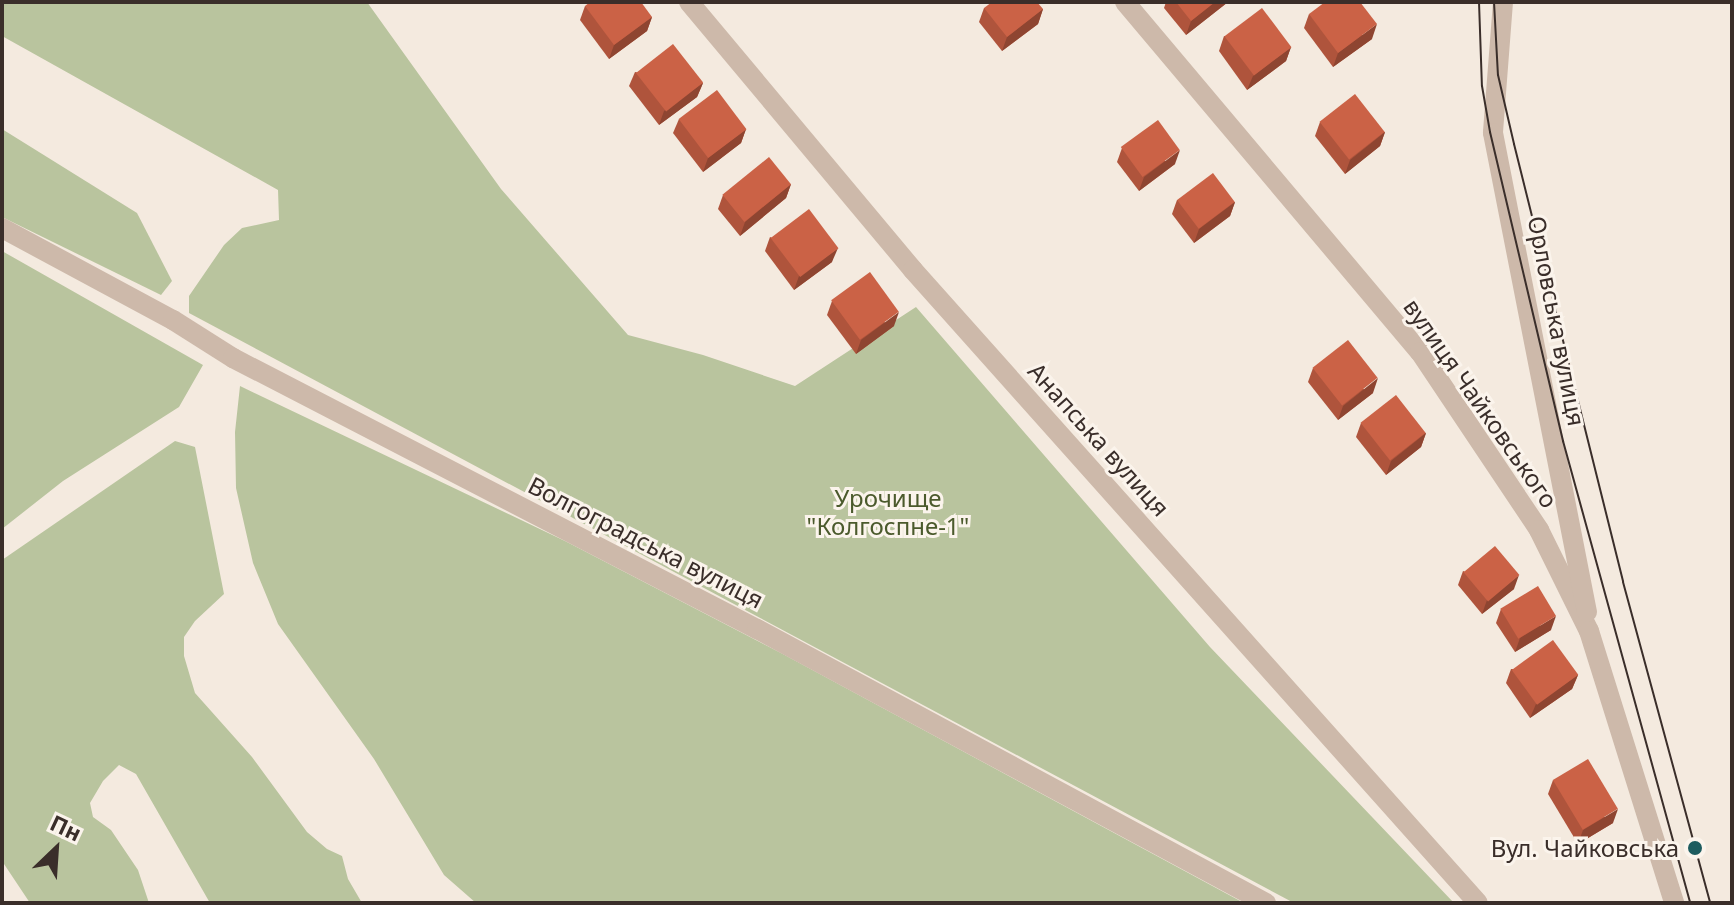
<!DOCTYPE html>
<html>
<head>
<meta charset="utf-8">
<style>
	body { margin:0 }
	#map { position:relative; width:1734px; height:905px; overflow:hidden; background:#f4eadf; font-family:"Noto Sans",sans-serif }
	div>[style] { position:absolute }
	.green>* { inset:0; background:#b9c49e }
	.minor>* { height:20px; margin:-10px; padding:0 10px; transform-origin:10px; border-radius:10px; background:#cdb9aa }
	.tram>* { height:2px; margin:-1px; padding:0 1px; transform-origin:1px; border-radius:1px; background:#3a2e2a }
	.wall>* { inset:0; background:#af543c }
	.shaded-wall>* { inset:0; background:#8e4531 }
	.building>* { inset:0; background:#cb6246; transform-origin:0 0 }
	.dots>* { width:22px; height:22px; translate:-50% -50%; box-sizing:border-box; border:4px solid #fbf4ec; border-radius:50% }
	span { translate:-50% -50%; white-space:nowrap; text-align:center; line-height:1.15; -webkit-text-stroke:6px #fbf4ec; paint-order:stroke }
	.street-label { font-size:24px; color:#3a2e2a }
	.park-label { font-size:24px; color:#4b5a2c }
	.poi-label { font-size:24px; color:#3a2e2a }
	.right { translate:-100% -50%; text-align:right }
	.frame { position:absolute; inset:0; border:4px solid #3a2e2a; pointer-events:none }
	.north { position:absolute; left:16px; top:809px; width:80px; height:80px; -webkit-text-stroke:6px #fbf4ec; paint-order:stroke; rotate:25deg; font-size:22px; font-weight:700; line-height:32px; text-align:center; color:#3a2e2a }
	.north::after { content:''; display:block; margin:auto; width:28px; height:36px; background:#3a2e2a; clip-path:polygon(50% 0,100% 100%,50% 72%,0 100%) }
</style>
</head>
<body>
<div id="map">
	<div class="green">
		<div style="clip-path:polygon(2px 2px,367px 2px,501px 189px,628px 335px,703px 355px,795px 386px,916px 307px,1210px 647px,1454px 903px,1294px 903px,189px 313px,189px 296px,224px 245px,242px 228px,279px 220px,278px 190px,2px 36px)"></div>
		<div style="clip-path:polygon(2px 129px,137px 213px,172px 281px,161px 295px,2px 217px)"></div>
		<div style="clip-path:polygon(2px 251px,203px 365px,179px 407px,63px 481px,2px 529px)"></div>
		<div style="clip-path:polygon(240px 386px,565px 541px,781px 653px,1244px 903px,476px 903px,444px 875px,374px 759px,278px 624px,253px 563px,236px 488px,235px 432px)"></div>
		<div style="clip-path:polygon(175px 441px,195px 447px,224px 594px,195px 621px,184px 637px,184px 656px,195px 693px,252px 757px,307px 832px,327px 849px,342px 856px,348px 879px,362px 903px,210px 903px,136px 774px,119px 765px,103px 781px,90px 803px,93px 817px,111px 830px,138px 870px,149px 903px,30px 903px,2px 861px,2px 560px)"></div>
	</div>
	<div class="minor">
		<div style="left:689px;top:2px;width:349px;rotate:50.1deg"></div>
		<div style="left:913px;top:270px;width:848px;rotate:48.25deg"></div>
		<div style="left:1125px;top:2px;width:458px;rotate:49.9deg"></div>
		<div style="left:1420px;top:352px;width:214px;rotate:56.2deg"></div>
		<div style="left:1539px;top:530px;width:113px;rotate:63.7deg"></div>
		<div style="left:1589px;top:631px;width:285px;rotate:72.6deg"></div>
		<div style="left:1503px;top:2px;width:131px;rotate:94.4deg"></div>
		<div style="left:1493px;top:133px;width:488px;rotate:78.9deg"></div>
		<div style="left:2px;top:228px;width:194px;rotate:28.3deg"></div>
		<div style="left:173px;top:320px;width:71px;rotate:32.3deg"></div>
		<div style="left:233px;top:358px;width:590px;rotate:27.35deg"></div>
		<div style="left:757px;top:629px;width:578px;rotate:28.29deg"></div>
	</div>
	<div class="tram">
		<div style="left:1479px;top:2px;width:84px;rotate:88deg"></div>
		<div style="left:1482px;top:86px;width:47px;rotate:80.1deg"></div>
		<div style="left:1490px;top:132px;width:318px;rotate:76.7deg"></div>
		<div style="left:1563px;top:441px;width:479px;rotate:74.6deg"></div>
		<div style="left:1494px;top:2px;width:73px;rotate:86.9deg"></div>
		<div style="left:1498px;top:75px;width:71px;rotate:76.9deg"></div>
		<div style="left:1514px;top:144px;width:451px;rotate:76deg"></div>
		<div style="left:1623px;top:582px;width:333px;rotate:74.8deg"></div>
	</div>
	<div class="wall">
		<div style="clip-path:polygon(1166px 2px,1228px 2px,1186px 35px,1164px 8px)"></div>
		<div style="clip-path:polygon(585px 6px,652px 17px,647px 31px,609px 59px,580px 20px)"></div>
		<div style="clip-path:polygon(984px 8px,1043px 9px,1038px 24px,1002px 51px,979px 22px)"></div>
		<div style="clip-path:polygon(1309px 14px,1372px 39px,1333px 67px,1304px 28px)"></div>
		<div style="clip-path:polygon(1224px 36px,1291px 47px,1286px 61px,1247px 90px,1219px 51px)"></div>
		<div style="clip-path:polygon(635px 72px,703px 83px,697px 97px,659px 125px,629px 86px)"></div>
		<div style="clip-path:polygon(679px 119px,746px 129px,741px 143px,703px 172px,673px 133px)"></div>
		<div style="clip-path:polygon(1320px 122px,1385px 132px,1380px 146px,1345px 174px,1315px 136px)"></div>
		<div style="clip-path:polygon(1122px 148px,1175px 164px,1139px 191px,1117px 162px)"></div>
		<div style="clip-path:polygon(791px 184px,786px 198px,740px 236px,718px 209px,723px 195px)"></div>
		<div style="clip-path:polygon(1177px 200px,1235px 202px,1230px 216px,1194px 243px,1172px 214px)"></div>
		<div style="clip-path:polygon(770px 237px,832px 262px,794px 290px,765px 251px)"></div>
		<div style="clip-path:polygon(832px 301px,894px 326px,856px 354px,827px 315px)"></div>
		<div style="clip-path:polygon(1313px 368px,1373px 393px,1338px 420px,1308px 382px)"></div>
		<div style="clip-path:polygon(1361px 423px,1426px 433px,1421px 447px,1386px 475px,1356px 437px)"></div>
		<div style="clip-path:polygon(1463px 571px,1514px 589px,1482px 614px,1458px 585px)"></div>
		<div style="clip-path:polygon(1501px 609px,1551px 630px,1515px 652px,1496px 623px)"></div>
		<div style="clip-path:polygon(1511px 669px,1578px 675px,1572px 689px,1530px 718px,1506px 683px)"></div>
		<div style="clip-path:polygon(1553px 780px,1613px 823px,1578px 844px,1548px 794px)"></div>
	</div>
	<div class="shaded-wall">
		<div style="clip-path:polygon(1215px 2px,1228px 2px,1186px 35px,1191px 21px)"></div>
		<div style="clip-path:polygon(1043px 9px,1038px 24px,1002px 51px,1007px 37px)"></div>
		<div style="clip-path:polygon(652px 17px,647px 31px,609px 59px,614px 45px)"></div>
		<div style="clip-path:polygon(1377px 24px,1372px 39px,1333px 67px,1338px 53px)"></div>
		<div style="clip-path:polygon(1291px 47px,1286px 61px,1247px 90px,1253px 76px)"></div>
		<div style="clip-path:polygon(703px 83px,697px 97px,659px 125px,664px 111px)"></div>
		<div style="clip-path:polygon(746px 129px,741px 143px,703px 172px,708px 158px)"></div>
		<div style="clip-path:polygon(1385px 132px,1380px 146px,1345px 174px,1350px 160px)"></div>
		<div style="clip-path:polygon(1180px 150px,1175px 164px,1139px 191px,1144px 177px)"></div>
		<div style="clip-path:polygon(791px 184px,786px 198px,740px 236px,745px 222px)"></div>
		<div style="clip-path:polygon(1235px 202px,1230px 216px,1194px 243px,1199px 229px)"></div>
		<div style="clip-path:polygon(838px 248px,832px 262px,794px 290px,799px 276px)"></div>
		<div style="clip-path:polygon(899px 312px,894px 326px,856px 354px,861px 340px)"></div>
		<div style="clip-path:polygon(1378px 378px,1373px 393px,1338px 420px,1343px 406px)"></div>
		<div style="clip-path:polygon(1426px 433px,1421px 447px,1386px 475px,1391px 461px)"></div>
		<div style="clip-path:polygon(1519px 575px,1514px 589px,1482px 614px,1487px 600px)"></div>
		<div style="clip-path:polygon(1556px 616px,1551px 630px,1515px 652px,1520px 638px)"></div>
		<div style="clip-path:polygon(1578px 675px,1572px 689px,1530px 718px,1536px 704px)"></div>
		<div style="clip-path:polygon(1618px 809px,1613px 823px,1578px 844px,1583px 830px)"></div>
	</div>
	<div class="building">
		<div style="clip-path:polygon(590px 2px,641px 2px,652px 17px,614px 45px,585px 6px)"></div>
		<div style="clip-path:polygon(992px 2px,1037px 2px,1043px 9px,1007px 37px,984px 8px)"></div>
		<div style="clip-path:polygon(1176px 2px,1215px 2px,1191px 21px)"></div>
		<div style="clip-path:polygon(1325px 2px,1360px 2px,1377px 24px,1338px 53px,1309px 14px)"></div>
		<div style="left:1262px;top:8px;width:49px;height:47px;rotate:53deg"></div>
		<div style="left:673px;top:44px;width:49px;height:47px;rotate:52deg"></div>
		<div style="left:717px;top:90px;width:49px;height:48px;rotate:53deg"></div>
		<div style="left:1355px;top:94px;width:48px;height:45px;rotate:52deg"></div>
		<div style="left:1158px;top:120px;width:37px;height:46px;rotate:54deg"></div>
		<div style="left:769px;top:157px;width:35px;height:60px;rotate:51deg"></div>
		<div style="left:1213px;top:173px;width:36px;height:45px;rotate:53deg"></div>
		<div style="left:809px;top:209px;width:49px;height:48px;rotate:53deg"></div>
		<div style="left:870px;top:272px;width:49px;height:48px;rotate:54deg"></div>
		<div style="left:1348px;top:340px;width:48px;height:45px;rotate:52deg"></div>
		<div style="left:1396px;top:395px;width:48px;height:45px;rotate:52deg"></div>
		<div style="left:1495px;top:546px;width:38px;height:41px;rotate:50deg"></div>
		<div style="left:1538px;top:586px;width:35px;height:44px;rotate:59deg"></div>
		<div style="left:1553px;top:640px;width:43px;height:51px;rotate:54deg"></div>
		<div style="left:1588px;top:759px;width:58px;height:41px;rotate:59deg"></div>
	</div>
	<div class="dots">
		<div style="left:1695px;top:848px;background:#1d5c5f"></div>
	</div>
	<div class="street-label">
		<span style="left:1557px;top:321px;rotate:79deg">Орловська вулиця</span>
		<span style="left:1481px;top:403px;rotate:55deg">вулиця Чайковського</span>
		<span style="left:1099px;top:439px;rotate:48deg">Анапська вулиця</span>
		<span style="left:646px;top:542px;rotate:27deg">Волгоградська вулиця</span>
	</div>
	<div class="park-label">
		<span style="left:888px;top:512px">Урочище<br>"Колгоспне-1"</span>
	</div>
	<div class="poi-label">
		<span class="right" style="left:1679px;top:848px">Вул. Чайковська</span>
	</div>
	<div class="frame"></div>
	<div class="north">Пн</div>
</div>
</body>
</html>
